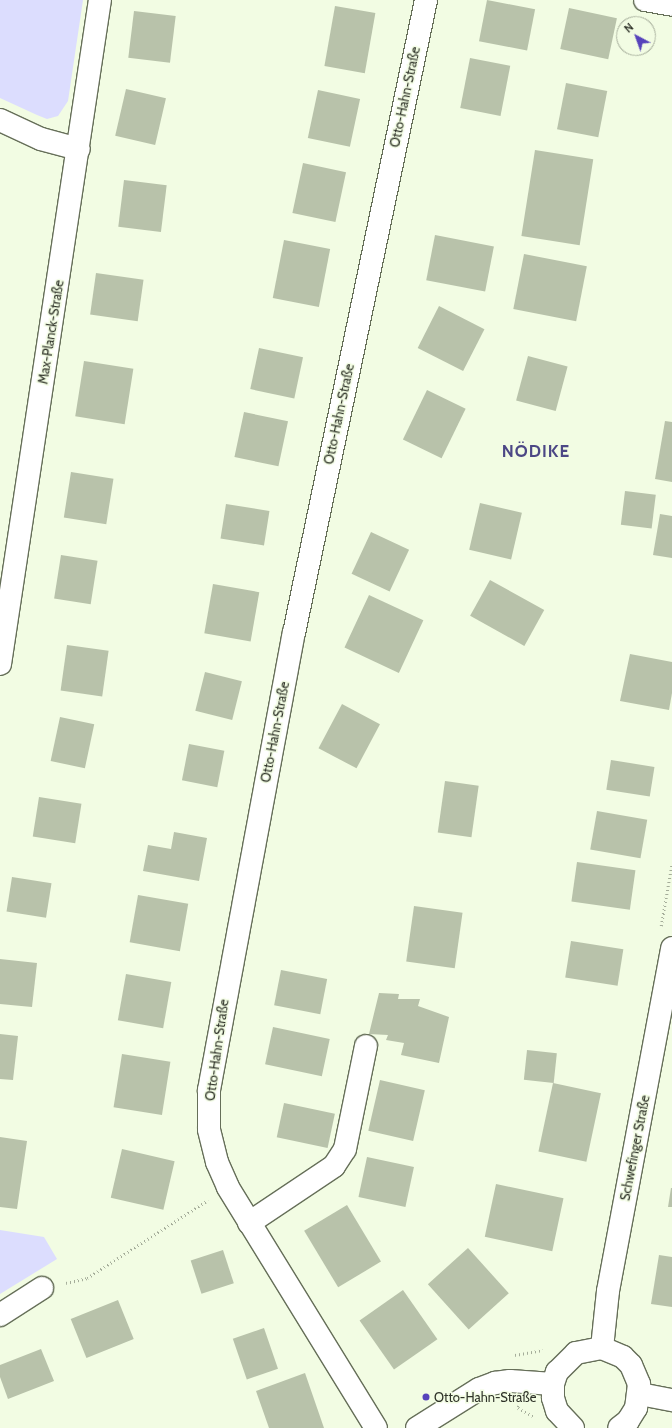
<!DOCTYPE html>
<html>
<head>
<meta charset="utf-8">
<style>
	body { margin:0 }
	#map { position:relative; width:672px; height:1428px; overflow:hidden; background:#f2fce3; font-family:Cabin,sans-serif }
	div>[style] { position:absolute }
	.green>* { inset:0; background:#dcddfe }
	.building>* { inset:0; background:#b8c2aa; transform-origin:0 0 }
	.path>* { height:2.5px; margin-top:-1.25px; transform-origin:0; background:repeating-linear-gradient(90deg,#a5ad9a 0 1px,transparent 0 4px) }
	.roads { filter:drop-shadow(1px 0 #666f59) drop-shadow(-1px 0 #666f59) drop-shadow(0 1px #666f59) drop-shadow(0 -1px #666f59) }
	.minor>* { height:22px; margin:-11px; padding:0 11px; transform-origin:11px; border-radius:11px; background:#fff }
	.dots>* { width:11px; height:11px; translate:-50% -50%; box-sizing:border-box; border:2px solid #f2fce3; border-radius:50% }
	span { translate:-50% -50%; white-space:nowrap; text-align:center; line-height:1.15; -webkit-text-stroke:3px #f2fce3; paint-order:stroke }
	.street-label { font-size:13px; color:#2f3329 }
	.poi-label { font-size:13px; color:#2f3329 }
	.left { translate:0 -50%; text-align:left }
	.district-label { font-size:17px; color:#4c4785; font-weight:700; letter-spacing:1px }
	.north { position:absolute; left:616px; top:16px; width:40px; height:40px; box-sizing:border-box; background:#f2fce3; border:1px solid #a4ac99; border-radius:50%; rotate:319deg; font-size:11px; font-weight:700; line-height:16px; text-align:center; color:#2f3329 }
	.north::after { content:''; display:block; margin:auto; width:14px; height:18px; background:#5743bb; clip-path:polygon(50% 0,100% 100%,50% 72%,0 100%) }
</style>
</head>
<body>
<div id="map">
	<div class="green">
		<div style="clip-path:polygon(0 0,83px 0,68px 101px,58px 116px,47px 119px,37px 115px,0 98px)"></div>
		<div style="clip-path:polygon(0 1230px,44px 1237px,57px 1259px,0 1294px)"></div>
	</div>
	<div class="building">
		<div style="left:487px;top:0;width:49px;height:42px;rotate:11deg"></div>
		<div style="left:335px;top:6px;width:41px;height:61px;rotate:10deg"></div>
		<div style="left:569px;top:8px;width:49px;height:42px;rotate:12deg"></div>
		<div style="left:134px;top:11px;width:42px;height:47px;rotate:7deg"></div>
		<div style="left:470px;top:58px;width:41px;height:51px;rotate:11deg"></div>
		<div style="left:566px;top:83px;width:42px;height:47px;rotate:11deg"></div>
		<div style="left:126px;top:89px;width:41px;height:48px;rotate:13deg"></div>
		<div style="left:318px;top:90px;width:43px;height:49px;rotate:12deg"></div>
		<div style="left:535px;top:150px;width:59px;height:87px;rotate:9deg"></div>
		<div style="left:303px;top:163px;width:44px;height:51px;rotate:12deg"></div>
		<div style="left:124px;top:180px;width:43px;height:47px;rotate:7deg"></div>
		<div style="left:435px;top:235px;width:60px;height:46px;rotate:11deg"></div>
		<div style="left:284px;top:240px;width:47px;height:59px;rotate:11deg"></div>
		<div style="left:524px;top:254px;width:64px;height:56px;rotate:11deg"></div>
		<div style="left:96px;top:273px;width:48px;height:42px;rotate:8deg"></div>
		<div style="left:439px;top:306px;width:51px;height:47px;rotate:27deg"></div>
		<div style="left:259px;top:348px;width:45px;height:42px;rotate:12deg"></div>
		<div style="left:528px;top:356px;width:41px;height:46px;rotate:15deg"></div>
		<div style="left:84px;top:361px;width:50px;height:56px;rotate:9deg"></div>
		<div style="left:427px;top:390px;width:43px;height:55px;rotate:26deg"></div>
		<div style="left:244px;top:412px;width:45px;height:46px;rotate:12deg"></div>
		<div style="clip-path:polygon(665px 421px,672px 422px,672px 482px,655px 479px)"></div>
		<div style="left:71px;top:472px;width:43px;height:46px;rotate:9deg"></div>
		<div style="left:625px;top:491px;width:31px;height:34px;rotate:7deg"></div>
		<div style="left:480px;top:503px;width:43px;height:48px;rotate:13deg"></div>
		<div style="left:226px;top:504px;width:44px;height:35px;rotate:9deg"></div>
		<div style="clip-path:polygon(660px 514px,672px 516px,672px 558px,653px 555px)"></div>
		<div style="left:371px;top:532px;width:42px;height:46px;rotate:25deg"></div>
		<div style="left:61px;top:555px;width:37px;height:44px;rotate:9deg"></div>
		<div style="left:490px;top:580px;width:62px;height:41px;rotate:29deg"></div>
		<div style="left:213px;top:584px;width:47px;height:50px;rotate:10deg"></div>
		<div style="left:369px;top:595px;width:60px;height:58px;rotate:25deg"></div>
		<div style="left:67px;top:645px;width:42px;height:46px;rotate:8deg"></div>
		<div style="clip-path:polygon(630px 654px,672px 662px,672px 693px,669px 710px,620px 701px)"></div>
		<div style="left:205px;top:672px;width:38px;height:40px;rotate:14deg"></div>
		<div style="left:342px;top:704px;width:43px;height:50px;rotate:28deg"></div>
		<div style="left:60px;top:717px;width:35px;height:45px;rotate:12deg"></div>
		<div style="left:189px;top:744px;width:36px;height:37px;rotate:11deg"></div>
		<div style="left:611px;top:760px;width:44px;height:30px;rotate:9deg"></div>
		<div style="left:445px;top:781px;width:34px;height:52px;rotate:8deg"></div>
		<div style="left:39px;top:797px;width:43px;height:40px;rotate:9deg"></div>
		<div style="left:597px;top:811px;width:51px;height:39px;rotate:10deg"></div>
		<div style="clip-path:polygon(174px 832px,207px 838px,199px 881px,143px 871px,148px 845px,171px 849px)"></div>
		<div style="left:577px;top:862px;width:59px;height:40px;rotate:8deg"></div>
		<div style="left:12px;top:877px;width:40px;height:35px;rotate:9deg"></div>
		<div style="left:138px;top:895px;width:51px;height:48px;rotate:10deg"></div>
		<div style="left:414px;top:906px;width:49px;height:56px;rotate:8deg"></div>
		<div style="left:571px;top:941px;width:53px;height:37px;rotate:9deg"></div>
		<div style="clip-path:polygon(0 959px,37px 963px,32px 1007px,0 1004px)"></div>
		<div style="left:281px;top:970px;width:47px;height:36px;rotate:11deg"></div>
		<div style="left:126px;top:974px;width:46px;height:47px;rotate:10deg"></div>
		<div style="clip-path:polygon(379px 993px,399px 994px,398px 999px,420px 999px,418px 1006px,449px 1017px,439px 1063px,401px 1055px,404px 1043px,386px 1040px,388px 1035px,369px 1034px)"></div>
		<div style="left:273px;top:1027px;width:58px;height:38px;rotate:12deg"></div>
		<div style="clip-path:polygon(0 1034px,18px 1036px,13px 1080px,0 1079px)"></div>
		<div style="left:527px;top:1050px;width:30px;height:30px;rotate:6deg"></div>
		<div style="left:122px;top:1054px;width:49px;height:54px;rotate:9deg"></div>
		<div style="left:380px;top:1080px;width:46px;height:52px;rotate:13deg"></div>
		<div style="left:553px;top:1083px;width:49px;height:70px;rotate:12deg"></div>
		<div style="left:284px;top:1103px;width:52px;height:35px;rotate:12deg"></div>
		<div style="clip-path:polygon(0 1137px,27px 1141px,17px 1209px,0 1207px)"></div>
		<div style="left:122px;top:1149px;width:54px;height:50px;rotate:13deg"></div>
		<div style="left:367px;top:1157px;width:48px;height:41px;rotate:12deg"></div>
		<div style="left:496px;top:1184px;width:69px;height:54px;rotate:12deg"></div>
		<div style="clip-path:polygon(671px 1188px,672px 1188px,672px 1207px,668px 1207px)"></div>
		<div style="left:347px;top:1205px;width:66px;height:50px;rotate:59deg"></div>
		<div style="left:468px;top:1248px;width:61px;height:54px;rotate:48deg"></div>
		<div style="left:223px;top:1250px;width:35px;height:34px;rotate:72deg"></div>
		<div style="clip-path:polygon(659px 1255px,672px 1257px,672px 1307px,651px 1304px)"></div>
		<div style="left:403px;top:1290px;width:60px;height:53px;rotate:55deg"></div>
		<div style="left:118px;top:1300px;width:42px;height:51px;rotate:68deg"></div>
		<div style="left:264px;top:1328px;width:43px;height:33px;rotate:71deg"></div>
		<div style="clip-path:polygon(41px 1349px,54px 1381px,8px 1399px,0 1377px,0 1365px)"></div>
		<div style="clip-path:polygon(305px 1373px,324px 1428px,269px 1428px,256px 1391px)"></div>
	</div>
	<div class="path">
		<div style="left:661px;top:926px;width:64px;rotate:-80.1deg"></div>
		<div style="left:66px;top:1283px;width:22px;rotate:-13deg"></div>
		<div style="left:87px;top:1278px;width:144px;rotate:-32.8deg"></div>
		<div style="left:515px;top:1355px;width:28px;rotate:-10deg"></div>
		<div style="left:519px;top:1406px;width:2px;rotate:117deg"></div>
		<div style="left:518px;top:1408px;width:17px;rotate:28deg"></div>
	</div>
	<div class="roads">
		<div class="minor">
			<div style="left:645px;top:0;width:27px;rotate:10deg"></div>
			<div style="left:0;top:120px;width:45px;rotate:24.9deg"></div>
			<div style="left:41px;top:139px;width:39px;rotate:15deg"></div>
			<div style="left:0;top:664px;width:671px;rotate:-81.44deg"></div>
			<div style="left:249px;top:1223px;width:102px;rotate:-33.8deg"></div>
			<div style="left:334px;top:1166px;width:20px;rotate:-57deg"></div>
			<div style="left:345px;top:1149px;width:105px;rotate:-78.5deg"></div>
			<div style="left:0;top:1315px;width:50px;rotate:-32.7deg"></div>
			<div style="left:602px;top:1348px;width:57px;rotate:-84deg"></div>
			<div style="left:608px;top:1291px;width:349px;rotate:-79.4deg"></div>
			<div style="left:640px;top:1394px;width:33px;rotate:11deg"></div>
			<div style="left:376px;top:1428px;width:283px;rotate:-121.6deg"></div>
			<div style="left:228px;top:1187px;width:27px;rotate:-114deg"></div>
			<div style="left:217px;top:1162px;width:34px;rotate:-104deg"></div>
			<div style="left:209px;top:1129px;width:39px;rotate:-90deg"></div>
			<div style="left:209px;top:1090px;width:465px;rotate:-79.5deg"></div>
			<div style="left:294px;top:633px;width:647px;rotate:-78.22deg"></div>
			<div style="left:417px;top:1428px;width:73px;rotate:-32.2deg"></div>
			<div style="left:479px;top:1389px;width:17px;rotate:-21deg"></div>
			<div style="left:495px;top:1383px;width:15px;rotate:-8deg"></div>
			<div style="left:510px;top:1381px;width:43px;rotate:4deg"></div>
			<div style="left:573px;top:1428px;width:23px;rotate:-133deg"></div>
			<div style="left:557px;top:1411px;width:14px;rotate:-107deg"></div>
			<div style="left:553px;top:1398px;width:14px;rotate:-90deg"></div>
			<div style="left:553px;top:1384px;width:13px;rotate:-72deg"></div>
			<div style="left:557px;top:1372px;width:27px;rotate:-45deg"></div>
			<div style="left:576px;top:1353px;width:26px;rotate:-11deg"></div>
			<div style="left:602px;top:1348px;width:23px;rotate:23deg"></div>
			<div style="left:623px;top:1357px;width:11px;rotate:45deg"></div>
			<div style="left:631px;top:1365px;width:21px;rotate:67deg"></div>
			<div style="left:639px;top:1384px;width:24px;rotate:97deg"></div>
			<div style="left:636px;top:1408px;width:15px;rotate:122deg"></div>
			<div style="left:628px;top:1421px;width:11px;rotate:142deg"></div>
		</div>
	</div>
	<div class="dots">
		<div style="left:426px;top:1397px;background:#5743bb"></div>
	</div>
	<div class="street-label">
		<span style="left:405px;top:97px;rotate:-78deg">Otto-Hahn-Straße</span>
		<span style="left:51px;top:332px;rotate:-81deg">Max-Planck-Straße</span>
		<span style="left:339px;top:414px;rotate:-78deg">Otto-Hahn-Straße</span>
		<span style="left:275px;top:732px;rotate:-79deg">Otto-Hahn-Straße</span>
		<span style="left:217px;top:1050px;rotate:-82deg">Otto-Hahn-Straße</span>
		<span style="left:635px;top:1148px;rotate:-79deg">Schwefinger Straße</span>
	</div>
	<div class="poi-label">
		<span class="left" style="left:434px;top:1397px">Otto-Hahn-Straße</span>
	</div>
	<div class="district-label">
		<span style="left:536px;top:452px">NÖDIKE</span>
	</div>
	<div class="north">N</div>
</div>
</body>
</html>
